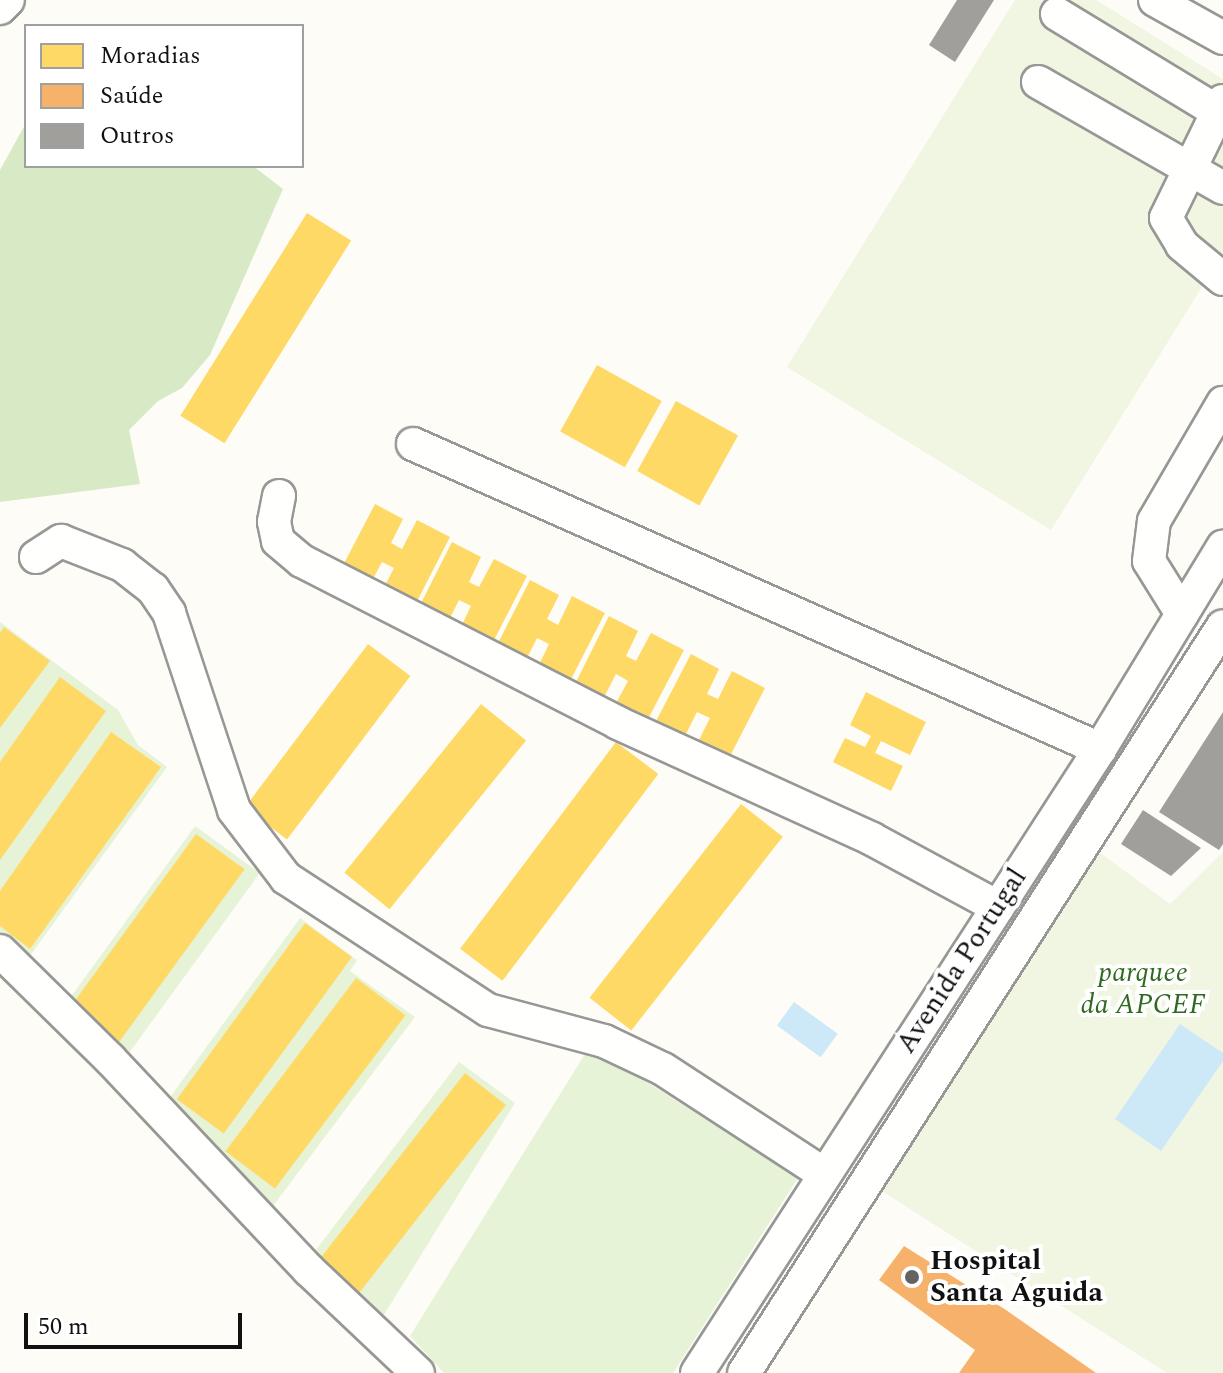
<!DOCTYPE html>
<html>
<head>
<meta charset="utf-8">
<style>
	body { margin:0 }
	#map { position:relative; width:1223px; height:1373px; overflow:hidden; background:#fdfcf7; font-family:Spectral,serif }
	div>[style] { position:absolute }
	.green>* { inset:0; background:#e7f3d7; transform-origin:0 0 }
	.forest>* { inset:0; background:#d8eac5 }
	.pitch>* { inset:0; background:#f0f6e1 }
	.water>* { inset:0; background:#cde8f7; transform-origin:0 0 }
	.homes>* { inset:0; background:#ffd966; transform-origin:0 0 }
	.health>* { inset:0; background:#f6b26b }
	.building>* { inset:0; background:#a19f9c }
	.roads { filter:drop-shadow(2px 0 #979795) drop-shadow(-2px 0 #979795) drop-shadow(0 2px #979795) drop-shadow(0 -2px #979795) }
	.minor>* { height:32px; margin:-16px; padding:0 16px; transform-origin:16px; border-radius:16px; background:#fffffe }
	.dots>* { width:22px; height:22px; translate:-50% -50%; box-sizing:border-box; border:4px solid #fff; border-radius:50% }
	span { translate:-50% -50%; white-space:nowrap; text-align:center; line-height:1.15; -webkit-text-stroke:8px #fff; paint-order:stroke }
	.street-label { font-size:28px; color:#111 }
	.park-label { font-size:28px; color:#2f6b1f; font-style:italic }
	.poi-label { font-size:28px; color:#111; font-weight:700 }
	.left { translate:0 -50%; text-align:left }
	.legend { position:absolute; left:24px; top:24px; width:280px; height:144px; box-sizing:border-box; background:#fff; border:2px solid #a0a0a0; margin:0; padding:10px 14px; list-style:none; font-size:24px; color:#111 }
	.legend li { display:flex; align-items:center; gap:16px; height:40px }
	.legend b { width:40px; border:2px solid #a0a0a0 }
	.scale { position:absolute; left:24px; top:1313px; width:218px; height:36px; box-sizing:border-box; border:4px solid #111; border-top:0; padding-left:10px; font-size:24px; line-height:28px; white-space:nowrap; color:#111; -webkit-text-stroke:6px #fff; paint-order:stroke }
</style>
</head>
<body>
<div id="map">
	<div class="green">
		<div style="clip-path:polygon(0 622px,118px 710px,138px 745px,167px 767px,24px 964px,0 941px)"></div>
		<div style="left:195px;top:826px;width:80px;height:221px;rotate:36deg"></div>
		<div style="clip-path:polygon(300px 918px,357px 960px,350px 971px,415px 1017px,267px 1214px,168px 1100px)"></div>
		<div style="clip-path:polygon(590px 1046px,798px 1178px,673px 1373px,444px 1373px,410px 1336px)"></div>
		<div style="clip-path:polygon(459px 1062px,515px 1103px,374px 1331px,309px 1259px)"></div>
	</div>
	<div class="forest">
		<div style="clip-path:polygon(26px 123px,26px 166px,253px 166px,283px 189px,210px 355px,182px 388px,158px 401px,129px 430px,140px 484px,0 502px,0 170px)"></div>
	</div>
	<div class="pitch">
		<div style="clip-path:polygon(1015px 0,1096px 0,1223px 79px,1223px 253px,1051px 530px,787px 367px)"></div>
		<div style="clip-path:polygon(1089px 845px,1170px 904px,1223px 852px,1223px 1373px,1167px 1373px,866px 1181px)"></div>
	</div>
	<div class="water">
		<div style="left:794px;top:1002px;width:54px;height:29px;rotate:36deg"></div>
		<div style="clip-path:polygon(1180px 1024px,1223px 1053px,1223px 1061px,1161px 1151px,1115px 1119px)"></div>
	</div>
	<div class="homes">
		<div style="left:307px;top:213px;width:52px;height:239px;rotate:32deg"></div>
		<div style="left:597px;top:365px;width:74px;height:76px;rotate:29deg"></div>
		<div style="left:676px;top:401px;width:71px;height:80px;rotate:29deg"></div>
		<div style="clip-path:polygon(375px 504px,403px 519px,391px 543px,402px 549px,417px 520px,450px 537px,412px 611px,380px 595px,394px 568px,382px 562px,367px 590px,338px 575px)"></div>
		<div style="clip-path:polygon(452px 542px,481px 557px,469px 582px,479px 587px,494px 559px,527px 576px,489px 650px,458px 633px,471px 606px,459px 600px,445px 628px,416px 613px)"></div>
		<div style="clip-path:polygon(530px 580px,559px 595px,547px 619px,558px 625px,572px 596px,605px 613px,567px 687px,536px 671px,549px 644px,537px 638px,523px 666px,494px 651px)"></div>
		<div style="clip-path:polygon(609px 616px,638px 631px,626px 656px,636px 661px,651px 633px,684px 650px,646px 723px,614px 707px,628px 681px,616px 674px,601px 703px,573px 688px)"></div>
		<div style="clip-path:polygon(4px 627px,50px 661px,0 728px,0 633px)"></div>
		<div style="left:368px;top:644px;width:53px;height:205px;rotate:37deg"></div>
		<div style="clip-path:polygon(691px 654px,719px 669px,707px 694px,718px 699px,732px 671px,765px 688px,727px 762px,696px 746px,710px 718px,697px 712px,683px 740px,654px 725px)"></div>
		<div style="clip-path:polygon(60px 677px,106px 711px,0 860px,0 762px)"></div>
		<div style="clip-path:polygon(866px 692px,926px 722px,910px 755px,881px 741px,875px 753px,903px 766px,891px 791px,833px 762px,845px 738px,865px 747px,871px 736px,850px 725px)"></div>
		<div style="left:481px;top:704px;width:58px;height:217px;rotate:39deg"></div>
		<div style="clip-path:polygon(111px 732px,161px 767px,30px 949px,0 926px,0 891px)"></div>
		<div style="left:616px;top:742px;width:53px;height:259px;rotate:37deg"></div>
		<div style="left:741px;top:804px;width:53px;height:246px;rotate:38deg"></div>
		<div style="left:196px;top:834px;width:60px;height:214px;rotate:36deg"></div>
		<div style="left:305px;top:923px;width:58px;height:218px;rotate:36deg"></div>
		<div style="left:356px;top:978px;width:62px;height:217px;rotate:37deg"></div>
		<div style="left:465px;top:1073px;width:52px;height:251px;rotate:38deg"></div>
	</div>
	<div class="health">
		<div style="clip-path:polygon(904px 1246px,1006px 1310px,1096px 1373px,959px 1373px,975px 1350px,879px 1280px)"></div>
	</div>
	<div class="building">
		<div style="clip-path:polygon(957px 0,994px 0,955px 62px,929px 45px)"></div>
		<div style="clip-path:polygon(1223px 712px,1223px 844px,1219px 850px,1159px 812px)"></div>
		<div style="clip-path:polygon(1143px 810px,1201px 848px,1171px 876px,1121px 844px)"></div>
	</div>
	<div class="roads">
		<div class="minor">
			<div style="left:1155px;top:0;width:78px;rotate:29.2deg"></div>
			<div style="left:0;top:8px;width:11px;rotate:-45deg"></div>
			<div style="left:1057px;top:14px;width:194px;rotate:31.3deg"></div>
			<div style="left:1038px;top:82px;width:213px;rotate:29.8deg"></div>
			<div style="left:1223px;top:101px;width:130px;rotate:116deg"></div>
			<div style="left:1166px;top:218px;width:31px;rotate:59deg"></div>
			<div style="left:1182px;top:245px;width:53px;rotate:39.7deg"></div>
			<div style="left:413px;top:444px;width:752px;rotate:23.94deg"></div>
			<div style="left:279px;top:496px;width:26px;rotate:101deg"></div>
			<div style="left:274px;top:522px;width:19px;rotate:78deg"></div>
			<div style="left:278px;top:541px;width:31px;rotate:40deg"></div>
			<div style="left:302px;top:561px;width:355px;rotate:27.1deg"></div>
			<div style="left:618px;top:723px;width:279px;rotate:24.5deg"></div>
			<div style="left:872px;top:839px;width:143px;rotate:28.4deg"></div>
			<div style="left:36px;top:557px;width:30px;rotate:-33deg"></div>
			<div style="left:61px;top:541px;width:66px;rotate:21.5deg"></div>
			<div style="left:122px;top:565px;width:39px;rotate:38deg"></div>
			<div style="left:153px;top:589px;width:29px;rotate:56deg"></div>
			<div style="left:169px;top:613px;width:207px;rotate:71.7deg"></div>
			<div style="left:234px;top:810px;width:86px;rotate:52.6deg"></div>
			<div style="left:286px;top:878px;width:241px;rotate:33.2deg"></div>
			<div style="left:488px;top:1010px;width:120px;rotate:15deg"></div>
			<div style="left:604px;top:1041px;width:65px;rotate:25.4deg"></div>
			<div style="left:663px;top:1069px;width:192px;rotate:33.1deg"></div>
			<div style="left:1182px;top:614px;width:62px;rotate:-121.9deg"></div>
			<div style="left:1149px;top:561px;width:40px;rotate:-82.9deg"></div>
			<div style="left:1154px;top:521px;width:137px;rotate:-59.7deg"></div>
			<div style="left:0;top:951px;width:154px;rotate:44.5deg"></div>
			<div style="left:110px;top:1059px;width:290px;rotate:46.7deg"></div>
			<div style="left:309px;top:1270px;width:150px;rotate:43.4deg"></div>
			<div style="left:697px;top:1373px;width:743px;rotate:-57.14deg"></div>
			<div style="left:1100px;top:749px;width:237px;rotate:-58.7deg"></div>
			<div style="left:744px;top:1373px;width:887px;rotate:-57.33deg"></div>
		</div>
	</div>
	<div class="dots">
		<div style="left:912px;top:1277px;background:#646362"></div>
	</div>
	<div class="street-label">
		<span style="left:962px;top:961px;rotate:-57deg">Avenida Portugal</span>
	</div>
	<div class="park-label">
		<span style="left:1143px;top:989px">parquee<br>da APCEF</span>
	</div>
	<div class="poi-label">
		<span class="left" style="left:930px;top:1277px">Hospital<br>Santa Águida</span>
	</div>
	<ul class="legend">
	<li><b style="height:22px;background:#ffd966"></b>Moradias</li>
	<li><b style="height:22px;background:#f6b26b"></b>Saúde</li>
	<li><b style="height:22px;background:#a19f9c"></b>Outros</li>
	</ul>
	<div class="scale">50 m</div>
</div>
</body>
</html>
